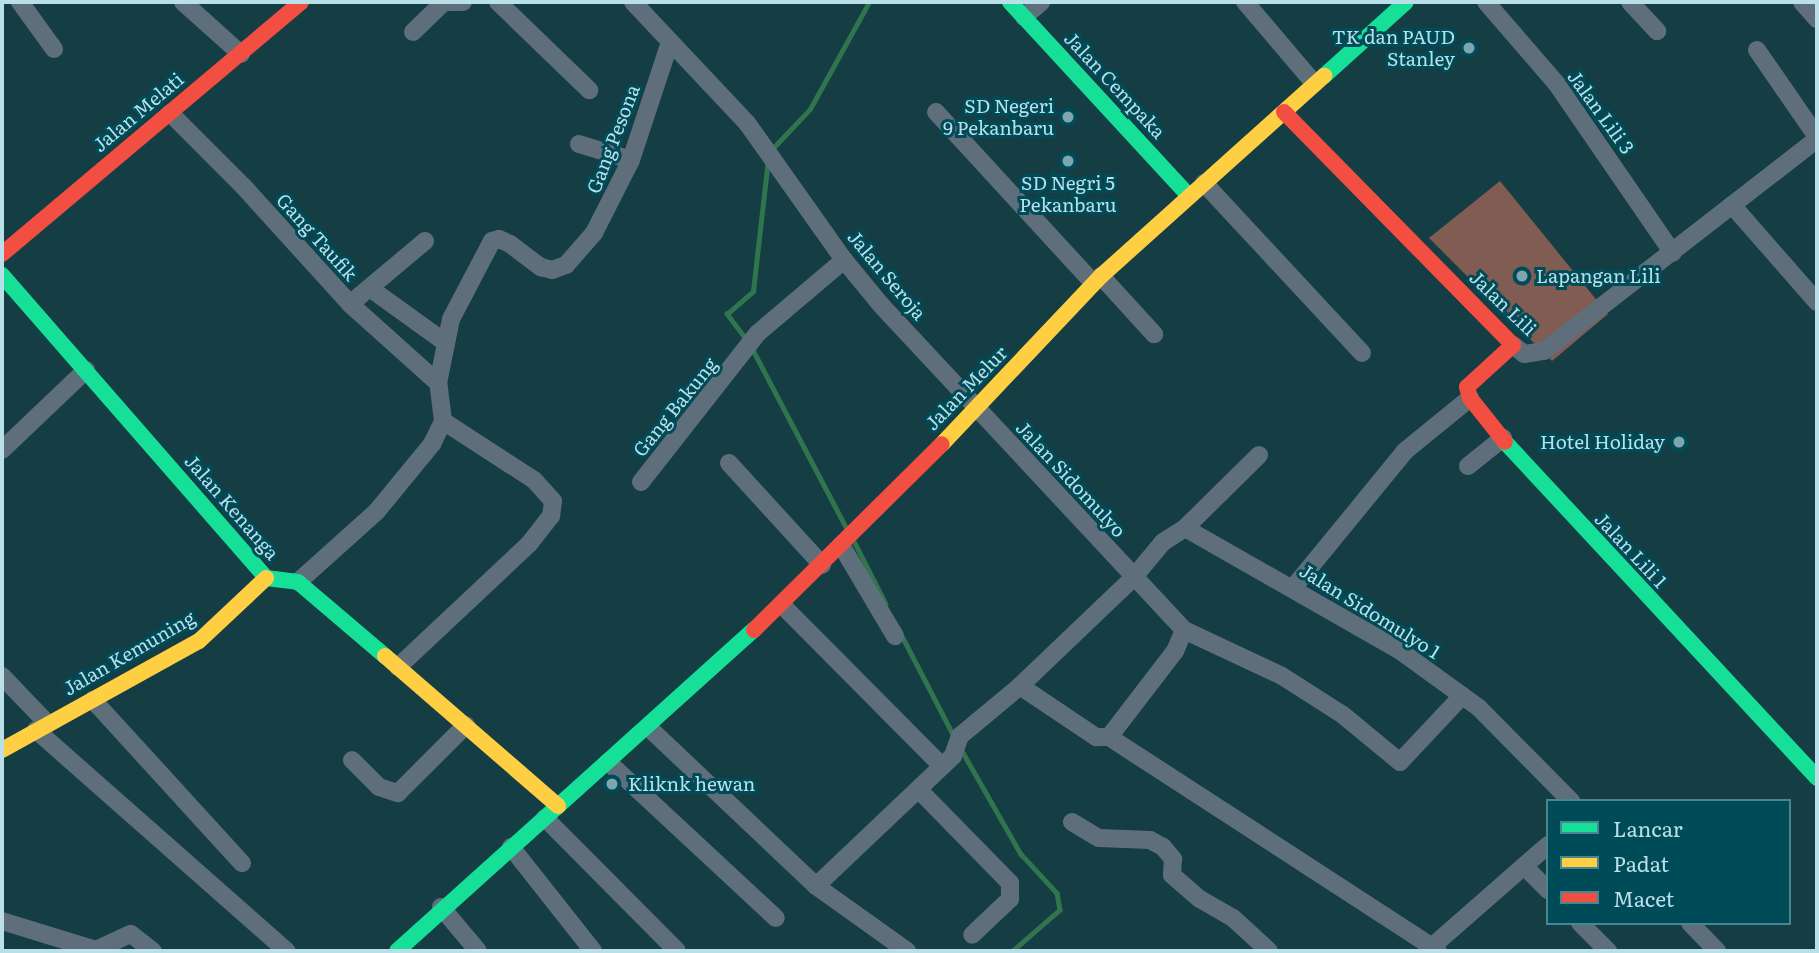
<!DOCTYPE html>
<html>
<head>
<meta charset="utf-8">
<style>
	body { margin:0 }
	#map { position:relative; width:1819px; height:953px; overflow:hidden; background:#143d44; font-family:Literata,serif }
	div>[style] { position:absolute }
	.green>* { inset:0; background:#805c53 }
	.stream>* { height:4.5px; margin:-2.25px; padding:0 2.25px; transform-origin:2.25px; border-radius:2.25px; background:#30754e }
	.street>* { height:18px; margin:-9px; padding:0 9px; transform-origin:9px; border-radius:9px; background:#5e6f7b }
	.fast>* { height:16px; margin:-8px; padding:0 8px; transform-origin:8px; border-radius:8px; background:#16e098 }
	.slow>* { height:16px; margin:-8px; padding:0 8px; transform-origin:8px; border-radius:8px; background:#ffcf43 }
	.jam>* { height:16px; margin:-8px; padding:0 8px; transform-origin:8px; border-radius:8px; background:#f24e42 }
	.dots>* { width:19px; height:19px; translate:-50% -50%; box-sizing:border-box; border:4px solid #004b58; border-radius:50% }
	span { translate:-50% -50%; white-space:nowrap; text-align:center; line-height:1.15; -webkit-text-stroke:6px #004b58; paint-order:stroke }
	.poi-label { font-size:19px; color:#b9dfe9 }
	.right { translate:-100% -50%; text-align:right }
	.left { translate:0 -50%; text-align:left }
	.street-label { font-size:19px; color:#b9dfe9 }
	.frame { position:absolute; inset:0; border:4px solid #b9dfe9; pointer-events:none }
	.legend { position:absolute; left:1546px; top:799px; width:245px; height:126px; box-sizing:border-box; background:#004b58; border:2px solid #4a8692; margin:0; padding:9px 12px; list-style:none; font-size:21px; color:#b9dfe9 }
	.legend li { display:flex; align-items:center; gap:14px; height:35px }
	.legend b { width:35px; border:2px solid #4a8692 }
</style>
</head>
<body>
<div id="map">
	<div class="green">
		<div style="clip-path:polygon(1500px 181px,1608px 314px,1552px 361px,1429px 238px)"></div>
	</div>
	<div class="stream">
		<div style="left:773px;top:148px;width:54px;rotate:-46.5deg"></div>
		<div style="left:810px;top:109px;width:122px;rotate:-61.1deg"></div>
		<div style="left:747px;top:341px;width:34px;rotate:-127deg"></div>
		<div style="left:727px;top:314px;width:35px;rotate:-41deg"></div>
		<div style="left:753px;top:291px;width:132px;rotate:-83.5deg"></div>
		<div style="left:752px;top:348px;width:204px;rotate:62.3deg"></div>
		<div style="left:855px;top:543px;width:68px;rotate:63.1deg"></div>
		<div style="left:901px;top:634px;width:117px;rotate:62.6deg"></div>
		<div style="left:961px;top:749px;width:121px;rotate:60.3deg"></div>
		<div style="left:1021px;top:854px;width:53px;rotate:47.3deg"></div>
		<div style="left:1057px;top:893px;width:17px;rotate:80deg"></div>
		<div style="left:1060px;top:910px;width:62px;rotate:138.9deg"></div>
	</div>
	<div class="street">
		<div style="left:20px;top:2px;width:58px;rotate:54.1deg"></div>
		<div style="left:183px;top:2px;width:78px;rotate:41.9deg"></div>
		<div style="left:444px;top:2px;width:19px"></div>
		<div style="left:498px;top:2px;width:127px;rotate:44deg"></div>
		<div style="left:633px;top:2px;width:166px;rotate:46.7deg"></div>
		<div style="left:747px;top:123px;width:168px;rotate:54.7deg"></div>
		<div style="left:844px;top:260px;width:58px;rotate:50.6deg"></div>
		<div style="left:881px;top:305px;width:444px;rotate:47deg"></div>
		<div style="left:1184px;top:630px;width:23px;rotate:113deg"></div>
		<div style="left:1175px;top:651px;width:108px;rotate:127.5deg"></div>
		<div style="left:1109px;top:737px;width:392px;rotate:33deg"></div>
		<div style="left:1245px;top:2px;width:106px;rotate:49.6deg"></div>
		<div style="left:1486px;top:2px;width:107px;rotate:49.2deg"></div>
		<div style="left:1556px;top:83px;width:206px;rotate:55.5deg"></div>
		<div style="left:1630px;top:2px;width:40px;rotate:47deg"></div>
		<div style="left:1802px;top:2px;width:23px;rotate:49deg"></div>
		<div style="left:1024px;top:17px;width:23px;rotate:-41deg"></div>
		<div style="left:413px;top:32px;width:43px;rotate:-44.1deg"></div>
		<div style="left:1757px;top:50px;width:106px;rotate:55.4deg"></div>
		<div style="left:936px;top:112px;width:232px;rotate:47.4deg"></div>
		<div style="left:170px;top:113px;width:105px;rotate:45deg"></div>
		<div style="left:244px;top:187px;width:158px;rotate:47.8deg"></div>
		<div style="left:350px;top:304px;width:118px;rotate:41.9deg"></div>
		<div style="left:579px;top:144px;width:54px;rotate:17.1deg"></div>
		<div style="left:1204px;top:183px;width:232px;rotate:47.1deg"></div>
		<div style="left:1732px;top:205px;width:129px;rotate:48.8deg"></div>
		<div style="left:1101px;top:276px;width:79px;rotate:47.6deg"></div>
		<div style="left:371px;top:289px;width:92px;rotate:35.8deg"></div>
		<div style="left:350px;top:304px;width:98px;rotate:-40deg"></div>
		<div style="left:1513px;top:345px;width:14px;rotate:39deg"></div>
		<div style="left:1524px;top:354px;width:20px;rotate:-9deg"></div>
		<div style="left:1544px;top:351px;width:346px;rotate:-37.8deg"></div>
		<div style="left:2px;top:450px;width:116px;rotate:-43.6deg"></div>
		<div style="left:729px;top:463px;width:138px;rotate:47.6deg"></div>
		<div style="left:1468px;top:466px;width:45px;rotate:-38.7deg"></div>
		<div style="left:641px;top:482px;width:189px;rotate:-51.9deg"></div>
		<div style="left:758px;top:333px;width:113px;rotate:-40.3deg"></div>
		<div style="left:1185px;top:528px;width:104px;rotate:-44.6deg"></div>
		<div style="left:841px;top:545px;width:106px;rotate:59.3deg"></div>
		<div style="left:298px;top:582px;width:106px;rotate:-41.9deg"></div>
		<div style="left:377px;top:511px;width:87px;rotate:-50.6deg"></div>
		<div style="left:432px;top:444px;width:25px;rotate:-64deg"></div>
		<div style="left:443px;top:421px;width:38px;rotate:-97deg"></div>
		<div style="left:438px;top:383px;width:65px;rotate:-78.5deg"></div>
		<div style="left:451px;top:319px;width:88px;rotate:-62.3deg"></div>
		<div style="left:492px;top:241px;width:7px;rotate:-16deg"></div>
		<div style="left:499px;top:239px;width:12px;rotate:24deg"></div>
		<div style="left:510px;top:244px;width:39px;rotate:37deg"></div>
		<div style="left:541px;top:267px;width:11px;rotate:15deg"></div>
		<div style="left:552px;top:270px;width:15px;rotate:-20deg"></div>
		<div style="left:566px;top:265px;width:43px;rotate:-48.8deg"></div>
		<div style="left:594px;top:233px;width:82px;rotate:-63.1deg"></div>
		<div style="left:631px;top:160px;width:124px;rotate:-71.7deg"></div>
		<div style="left:1293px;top:588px;width:177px;rotate:-50.7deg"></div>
		<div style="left:1405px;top:451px;width:84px;rotate:-39.2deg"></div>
		<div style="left:782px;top:605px;width:227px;rotate:45.2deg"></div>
		<div style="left:1184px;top:630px;width:108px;rotate:25.1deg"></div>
		<div style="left:1282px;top:676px;width:72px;rotate:32.6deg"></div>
		<div style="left:1343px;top:715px;width:74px;rotate:39.5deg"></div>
		<div style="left:1400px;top:762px;width:91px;rotate:-46.8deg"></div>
		<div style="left:398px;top:667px;width:180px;rotate:-43.2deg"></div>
		<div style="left:529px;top:544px;width:36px;rotate:-52deg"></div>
		<div style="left:551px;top:516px;width:15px;rotate:-82deg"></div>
		<div style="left:553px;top:501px;width:28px;rotate:-132deg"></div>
		<div style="left:534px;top:480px;width:108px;rotate:-147deg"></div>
		<div style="left:2px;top:676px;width:66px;rotate:46.2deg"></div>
		<div style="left:1020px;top:686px;width:92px;rotate:33.9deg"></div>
		<div style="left:1096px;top:737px;width:13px"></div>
		<div style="left:93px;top:700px;width:221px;rotate:47.6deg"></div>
		<div style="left:648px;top:727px;width:231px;rotate:43.4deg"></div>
		<div style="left:816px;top:886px;width:112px;rotate:35.5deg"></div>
		<div style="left:36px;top:730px;width:334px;rotate:41.4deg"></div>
		<div style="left:352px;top:760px;width:38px;rotate:45deg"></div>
		<div style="left:379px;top:787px;width:20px;rotate:18deg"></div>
		<div style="left:398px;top:793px;width:96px;rotate:-45deg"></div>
		<div style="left:608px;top:762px;width:229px;rotate:42.9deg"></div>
		<div style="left:919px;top:790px;width:130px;rotate:45.6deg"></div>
		<div style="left:1010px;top:883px;width:16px;rotate:90deg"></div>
		<div style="left:1010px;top:899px;width:52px;rotate:136.5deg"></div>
		<div style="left:545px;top:818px;width:187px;rotate:45.2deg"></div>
		<div style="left:1072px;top:822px;width:31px;rotate:31deg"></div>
		<div style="left:1099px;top:838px;width:51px;rotate:2.2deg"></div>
		<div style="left:1150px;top:840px;width:15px;rotate:28deg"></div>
		<div style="left:1163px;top:847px;width:16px;rotate:50deg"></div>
		<div style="left:1173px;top:859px;width:16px;rotate:94deg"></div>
		<div style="left:1172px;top:875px;width:37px;rotate:41deg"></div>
		<div style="left:1200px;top:899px;width:38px;rotate:30deg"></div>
		<div style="left:1233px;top:918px;width:49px;rotate:42.5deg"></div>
		<div style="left:511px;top:847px;width:132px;rotate:51.7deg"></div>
		<div style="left:1524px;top:866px;width:34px;rotate:45deg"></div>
		<div style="left:816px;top:886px;width:189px;rotate:-43.5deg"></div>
		<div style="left:953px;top:756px;width:21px;rotate:-71deg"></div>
		<div style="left:960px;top:736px;width:78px;rotate:-39.8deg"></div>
		<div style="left:1020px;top:686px;width:156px;rotate:-43.7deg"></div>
		<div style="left:1133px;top:578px;width:47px;rotate:-50.2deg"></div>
		<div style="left:1163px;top:542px;width:26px;rotate:-32deg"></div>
		<div style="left:1185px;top:528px;width:246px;rotate:29.7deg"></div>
		<div style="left:1399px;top:650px;width:99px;rotate:35.9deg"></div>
		<div style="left:1479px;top:708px;width:131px;rotate:45.3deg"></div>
		<div style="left:441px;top:907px;width:57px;rotate:49.9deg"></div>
		<div style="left:2px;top:921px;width:98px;rotate:17.1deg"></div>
		<div style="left:96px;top:950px;width:38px;rotate:-25deg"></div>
		<div style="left:131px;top:934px;width:28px;rotate:38deg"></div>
		<div style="left:1580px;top:923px;width:40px;rotate:45deg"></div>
		<div style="left:1690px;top:923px;width:39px;rotate:46deg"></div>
		<div style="left:1427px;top:951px;width:161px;rotate:-41.2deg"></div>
	</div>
	<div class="fast">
		<div style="left:1010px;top:2px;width:264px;rotate:47.3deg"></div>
		<div style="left:1324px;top:76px;width:110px;rotate:-42.1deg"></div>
		<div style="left:2px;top:275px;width:402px;rotate:48.9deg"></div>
		<div style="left:266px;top:578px;width:32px;rotate:7deg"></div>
		<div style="left:298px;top:582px;width:114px;rotate:40.4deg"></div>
		<div style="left:1505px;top:442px;width:459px;rotate:47.1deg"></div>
		<div style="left:397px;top:951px;width:480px;rotate:-42deg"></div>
	</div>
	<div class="slow">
		<div style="left:942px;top:444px;width:231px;rotate:-46.6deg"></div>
		<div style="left:1101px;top:276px;width:300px;rotate:-41.9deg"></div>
		<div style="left:385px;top:656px;width:229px;rotate:40.9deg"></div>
		<div style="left:2px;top:750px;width:225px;rotate:-29deg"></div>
		<div style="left:199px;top:641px;width:92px;rotate:-43.2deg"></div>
	</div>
	<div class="jam">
		<div style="left:1284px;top:112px;width:327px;rotate:45.5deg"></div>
		<div style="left:1513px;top:345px;width:62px;rotate:137.6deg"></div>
		<div style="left:1467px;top:387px;width:11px;rotate:75deg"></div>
		<div style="left:1470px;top:398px;width:56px;rotate:51.5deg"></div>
		<div style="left:2px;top:254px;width:391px;rotate:-40.1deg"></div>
		<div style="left:754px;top:630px;width:264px;rotate:-44.7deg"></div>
	</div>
	<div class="dots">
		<div style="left:1469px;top:48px;background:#7fa6af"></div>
		<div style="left:1068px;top:117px;background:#7fa6af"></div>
		<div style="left:1068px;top:161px;background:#7fa6af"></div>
		<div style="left:1522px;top:276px;background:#7fa6af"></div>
		<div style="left:1679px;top:442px;background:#7fa6af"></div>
		<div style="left:612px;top:784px;background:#7fa6af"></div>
	</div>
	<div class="poi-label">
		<span class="right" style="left:1455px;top:48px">TK dan PAUD<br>Stanley</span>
		<span class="right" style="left:1054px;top:117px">SD Negeri<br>9 Pekanbaru</span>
		<span style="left:1068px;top:194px">SD Negri 5<br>Pekanbaru</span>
		<span class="left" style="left:1536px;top:276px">Lapangan Lili</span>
		<span class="right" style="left:1665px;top:442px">Hotel Holiday</span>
		<span class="left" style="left:628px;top:784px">Kliknk hewan</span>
	</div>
	<div class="street-label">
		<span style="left:1115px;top:85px;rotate:47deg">Jalan Cempaka</span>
		<span style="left:138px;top:112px;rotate:-40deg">Jalan Melati</span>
		<span style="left:1601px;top:112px;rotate:54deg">Jalan Lili 3</span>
		<span style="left:613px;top:139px;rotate:-69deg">Gang Pesona</span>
		<span style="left:317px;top:237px;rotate:48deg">Gang Taufik</span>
		<span style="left:887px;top:275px;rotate:50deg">Jalan Seroja</span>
		<span style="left:1503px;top:303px;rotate:44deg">Jalan Lili</span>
		<span style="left:966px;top:388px;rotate:-46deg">Jalan Melur</span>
		<span style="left:675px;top:407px;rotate:-51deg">Gang Bakung</span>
		<span style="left:1071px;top:479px;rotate:47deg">Jalan Sidomulyo</span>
		<span style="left:232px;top:507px;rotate:49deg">Jalan Kenanga</span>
		<span style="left:1631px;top:550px;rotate:47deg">Jalan Lili 1</span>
		<span style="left:1370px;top:611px;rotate:32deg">Jalan Sidomulyo 1</span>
		<span style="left:129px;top:653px;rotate:-30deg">Jalan Kemuning</span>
	</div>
	<div class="frame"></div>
	<ul class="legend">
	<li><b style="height:9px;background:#16e098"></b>Lancar</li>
	<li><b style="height:9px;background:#ffcf43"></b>Padat</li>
	<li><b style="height:9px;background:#f24e42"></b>Macet</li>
	</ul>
</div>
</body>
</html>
